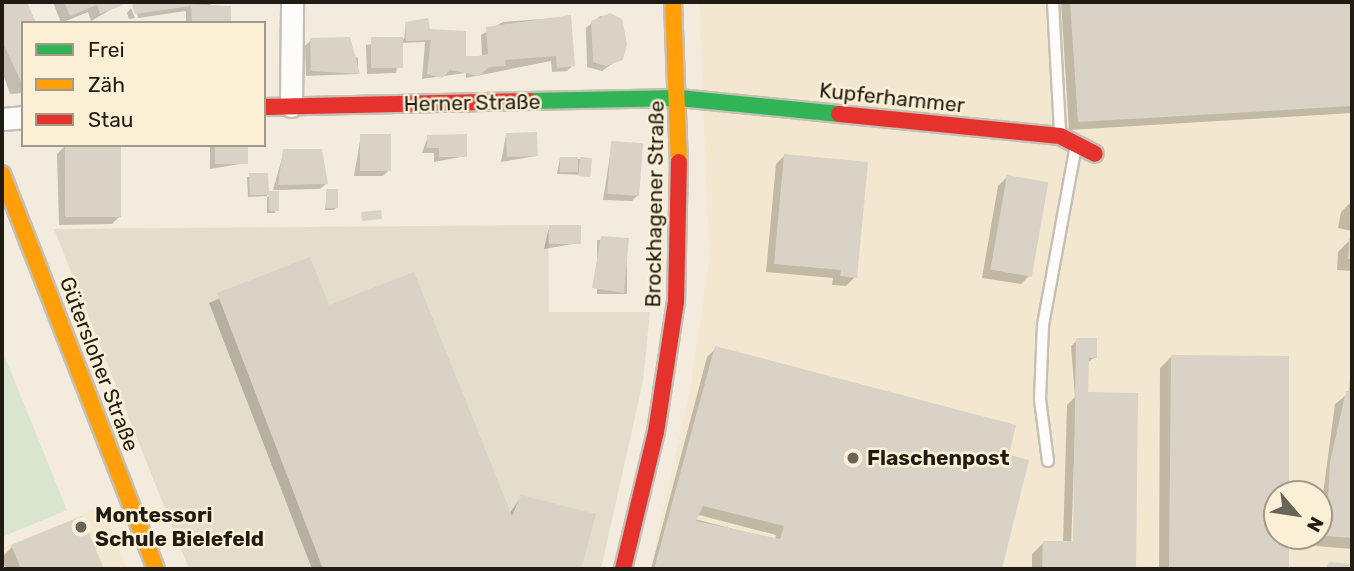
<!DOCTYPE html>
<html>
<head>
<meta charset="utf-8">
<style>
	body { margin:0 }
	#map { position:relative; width:1354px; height:571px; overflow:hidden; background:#f3ecde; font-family:Rubik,sans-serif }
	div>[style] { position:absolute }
	.commercial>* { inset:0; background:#e4ddcb }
	.built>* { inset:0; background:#f3e8cf }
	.green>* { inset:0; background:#d9e5ce }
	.shadow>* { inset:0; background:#0003; transform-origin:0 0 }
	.building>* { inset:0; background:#d8d2c7; transform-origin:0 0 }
	.roads { filter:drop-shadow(2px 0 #c5c0b5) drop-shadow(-2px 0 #c5c0b5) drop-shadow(0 2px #c5c0b5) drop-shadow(0 -2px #c5c0b5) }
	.lane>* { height:10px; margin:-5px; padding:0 5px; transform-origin:5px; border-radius:5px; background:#fdfcfa }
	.street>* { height:21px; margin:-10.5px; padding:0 10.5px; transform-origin:10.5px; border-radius:10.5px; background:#fdfcfa }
	.fast>* { height:16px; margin:-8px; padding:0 8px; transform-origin:8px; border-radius:8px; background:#30b455 }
	.slow>* { height:16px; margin:-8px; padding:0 8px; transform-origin:8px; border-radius:8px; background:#ff9f0a }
	.jam>* { height:16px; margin:-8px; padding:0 8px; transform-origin:8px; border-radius:8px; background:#e5322d }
	.dots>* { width:19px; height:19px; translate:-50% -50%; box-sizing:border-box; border:4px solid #fbf0d6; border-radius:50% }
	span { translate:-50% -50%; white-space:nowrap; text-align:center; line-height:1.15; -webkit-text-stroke:5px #fbf0d6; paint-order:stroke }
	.street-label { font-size:21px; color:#201c13 }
	.poi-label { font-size:21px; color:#201c13; font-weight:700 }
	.left { translate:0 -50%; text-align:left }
	.frame { position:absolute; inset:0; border:4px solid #201c13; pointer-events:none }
	.legend { position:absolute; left:21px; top:21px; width:245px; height:126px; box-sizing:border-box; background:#fbf0d6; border:2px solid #a39b88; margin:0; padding:9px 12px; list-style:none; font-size:21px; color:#201c13 }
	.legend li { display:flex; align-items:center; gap:14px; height:35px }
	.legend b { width:35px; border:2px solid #a39b88 }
	.north { position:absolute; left:1263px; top:480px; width:70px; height:70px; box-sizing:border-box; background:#fbf0d6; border:2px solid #a39b88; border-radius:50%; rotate:119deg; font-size:19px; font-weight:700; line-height:28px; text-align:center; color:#201c13 }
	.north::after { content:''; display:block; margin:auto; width:24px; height:32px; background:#6a655a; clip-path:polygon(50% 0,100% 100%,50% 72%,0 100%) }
</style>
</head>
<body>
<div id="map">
	<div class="commercial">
		<div style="clip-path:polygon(548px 225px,549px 312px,650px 312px,643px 381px,601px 569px,189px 569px,54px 229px)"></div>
	</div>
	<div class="built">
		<div style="clip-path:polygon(evenodd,699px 2px,1352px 2px,1352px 569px,650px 569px,690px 389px,709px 258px,699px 2px,1277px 494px,1319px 494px,1319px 536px,1277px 536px,1277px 494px)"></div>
		<div style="clip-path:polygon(102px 506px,127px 569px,2px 569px,2px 548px)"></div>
	</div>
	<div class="green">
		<div style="clip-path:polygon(2px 350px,67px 510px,2px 537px)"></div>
	</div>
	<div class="shadow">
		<div style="clip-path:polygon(2px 2px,25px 2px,34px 23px,23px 23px,23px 93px,10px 94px,2px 71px)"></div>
		<div style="clip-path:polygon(53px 2px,120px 2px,121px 4px,91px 21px,88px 12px,61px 23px)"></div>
		<div style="clip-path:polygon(135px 2px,208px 2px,229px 23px,186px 23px,186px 11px,138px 18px)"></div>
		<div style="clip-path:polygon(1061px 2px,1352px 2px,1352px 113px,1069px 130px)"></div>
		<div style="clip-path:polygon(131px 8px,135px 18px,129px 19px,127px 13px)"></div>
		<div style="clip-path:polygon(600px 16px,621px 21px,616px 61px,602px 71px,587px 67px,586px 28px)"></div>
		<div style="clip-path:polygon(569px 17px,573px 65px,567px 71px,552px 72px,551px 61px,466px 78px,466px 73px,422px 79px,425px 42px,401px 43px,396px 73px,367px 74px,366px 45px,404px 39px,406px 23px,429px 31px,466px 61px,482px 56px,481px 35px,503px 22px)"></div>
		<div style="clip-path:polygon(311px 40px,358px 58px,358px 74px,306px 76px,305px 46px)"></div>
		<div style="clip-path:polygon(361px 135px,388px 171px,383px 176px,354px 176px)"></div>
		<div style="clip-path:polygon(506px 135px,536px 156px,501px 162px)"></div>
		<div style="clip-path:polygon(428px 136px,466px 156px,434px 162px,434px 153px,422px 153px)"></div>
		<div style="clip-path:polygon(612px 143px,638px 195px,632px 201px,603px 200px)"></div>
		<div style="clip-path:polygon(66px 145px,121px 215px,112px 224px,59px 225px,57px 154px)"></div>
		<div style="clip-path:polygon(210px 145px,246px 145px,246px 163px,210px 169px)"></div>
		<div style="clip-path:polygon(284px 151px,326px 184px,320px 189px,273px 190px)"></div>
		<div style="clip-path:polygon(785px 155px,855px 277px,846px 286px,832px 285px,833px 278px,766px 272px,776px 164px)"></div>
		<div style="clip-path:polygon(560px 158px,580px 159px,589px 175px,557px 174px)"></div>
		<div style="clip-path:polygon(267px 174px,267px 197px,277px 193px,275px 213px,267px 213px,267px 196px,248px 197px,247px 177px)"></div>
		<div style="clip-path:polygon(1007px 177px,1029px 276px,1021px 284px,982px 278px,998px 186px)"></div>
		<div style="clip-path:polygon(327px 191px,337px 207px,334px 210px,325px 210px)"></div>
		<div style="clip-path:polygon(1352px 201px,1352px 231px,1338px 228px,1341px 212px)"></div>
		<div style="clip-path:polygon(549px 227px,579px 243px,544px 249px)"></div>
		<div style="clip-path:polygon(1352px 238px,1352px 271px,1337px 270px,1338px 252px)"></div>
		<div style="left:597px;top:240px;width:30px;height:54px"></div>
		<div style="clip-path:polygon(309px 259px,328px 307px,509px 514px,521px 497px,594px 515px,580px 569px,312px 569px,209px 303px)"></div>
		<div style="clip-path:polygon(evenodd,1077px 340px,1095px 357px,1087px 363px,1087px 394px,1136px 395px,1134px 569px,1032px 569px,1032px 554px,1043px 543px,1063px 543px,1067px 405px,1075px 397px,1071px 346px,1077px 340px,1076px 403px,1074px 550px,1071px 550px,1076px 403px)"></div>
		<div style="clip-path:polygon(evenodd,716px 348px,1027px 461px,1000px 569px,651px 569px,707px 357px,716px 348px,699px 515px,776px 535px,775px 540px,695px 519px,699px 515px)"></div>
		<div style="clip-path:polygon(1352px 350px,1352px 549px,1316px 546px,1335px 404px,1349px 393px)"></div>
		<div style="clip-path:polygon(1171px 357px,1287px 494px,1277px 494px,1277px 536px,1287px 536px,1287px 569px,1159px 569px,1160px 368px)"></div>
		<div style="clip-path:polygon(81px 519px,102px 569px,5px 569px,2px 557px,12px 547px)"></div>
	</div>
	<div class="building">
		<div style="clip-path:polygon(2px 2px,27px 2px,36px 23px,23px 23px,23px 86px,2px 41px)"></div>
		<div style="clip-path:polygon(64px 2px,122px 2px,123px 5px,100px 14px,97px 5px,70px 16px)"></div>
		<div style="clip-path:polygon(138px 2px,231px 6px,231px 23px,192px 23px,191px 6px,135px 14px,132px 5px)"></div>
		<div style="clip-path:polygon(1070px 2px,1352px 2px,1352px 106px,1078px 122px)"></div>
		<div style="clip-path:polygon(610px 13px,622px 19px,627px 44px,623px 60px,606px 66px,593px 62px,591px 21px)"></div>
		<div style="clip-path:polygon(571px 15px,575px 66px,557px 68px,556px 56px,505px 60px,506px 66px,489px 67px,479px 76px,450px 70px,442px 78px,427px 74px,431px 40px,406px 41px,405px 22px,428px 18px,430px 29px,466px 31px,466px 56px,478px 56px,488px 54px,486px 27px)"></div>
		<div style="clip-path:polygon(350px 37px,360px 74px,311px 71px,310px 38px)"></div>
		<div style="left:403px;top:37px;width:31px;height:32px;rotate:90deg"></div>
		<div style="left:537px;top:132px;width:24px;height:31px;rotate:88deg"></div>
		<div style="left:360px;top:134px;width:31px;height:37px"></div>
		<div style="clip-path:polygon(467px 134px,467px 157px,439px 157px,439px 148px,427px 148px,427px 135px)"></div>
		<div style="left:611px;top:141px;width:32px;height:53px;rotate:4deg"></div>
		<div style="left:65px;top:145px;width:56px;height:72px"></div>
		<div style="left:215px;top:145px;width:33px;height:19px"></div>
		<div style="clip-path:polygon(283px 149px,322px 149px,328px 184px,278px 185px)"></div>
		<div style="clip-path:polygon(784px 154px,868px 162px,857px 278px,840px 276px,841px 270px,774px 264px)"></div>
		<div style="left:560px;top:157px;width:18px;height:15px"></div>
		<div style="left:580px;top:157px;width:12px;height:19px;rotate:5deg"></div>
		<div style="clip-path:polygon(249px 173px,268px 173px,269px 191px,279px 191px,279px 211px,269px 211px,269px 195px,250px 195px)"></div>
		<div style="left:1007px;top:175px;width:42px;height:96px;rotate:10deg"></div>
		<div style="left:326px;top:189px;width:12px;height:19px"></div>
		<div style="left:381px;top:210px;width:9px;height:20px;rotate:84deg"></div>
		<div style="left:549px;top:225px;width:32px;height:19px"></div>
		<div style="clip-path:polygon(601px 236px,629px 238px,624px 293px,592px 288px)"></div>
		<div style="clip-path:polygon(1349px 239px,1352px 240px,1352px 259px,1348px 259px)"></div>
		<div style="clip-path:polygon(310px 257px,329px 305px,414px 272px,512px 516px,521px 495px,596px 514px,581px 569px,323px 569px,217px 293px)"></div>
		<div style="clip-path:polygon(1076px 338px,1097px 338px,1097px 358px,1089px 358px,1088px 392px,1138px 393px,1136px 569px,1042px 569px,1043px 541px,1073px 541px)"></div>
		<div style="clip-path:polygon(evenodd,715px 346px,1016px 425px,1009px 455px,1029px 460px,1002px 569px,654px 569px,715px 346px,703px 506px,784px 526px,780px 539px,696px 521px,703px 506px)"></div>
		<div style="clip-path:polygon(1171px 355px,1289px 356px,1289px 494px,1277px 494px,1277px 536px,1289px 536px,1289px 569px,1169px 569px)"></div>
		<div style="clip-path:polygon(1346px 391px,1352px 391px,1352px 538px,1326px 536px,1330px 462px)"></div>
		<div style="clip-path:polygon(82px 516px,104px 569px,21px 569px,11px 545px)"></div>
		<div style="clip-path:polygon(1329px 562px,1352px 564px,1352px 569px,1326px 569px)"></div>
	</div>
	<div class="roads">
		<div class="lane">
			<div style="left:1053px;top:2px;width:131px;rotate:86.9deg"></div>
			<div style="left:1048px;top:461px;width:63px;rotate:-97.4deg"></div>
			<div style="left:1040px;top:399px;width:74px;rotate:-87.7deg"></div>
			<div style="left:1043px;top:325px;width:182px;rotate:-79.6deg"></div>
		</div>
		<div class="street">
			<div style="left:291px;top:106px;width:104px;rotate:-89.4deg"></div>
			<div style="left:2px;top:119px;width:21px;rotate:-5deg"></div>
		</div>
		<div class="fast">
			<div style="left:529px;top:101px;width:150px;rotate:-1.1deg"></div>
			<div style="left:679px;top:98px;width:161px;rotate:5.7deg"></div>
		</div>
		<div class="slow">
			<div style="left:673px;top:2px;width:160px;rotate:87.9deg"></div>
			<div style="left:2px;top:174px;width:424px;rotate:68.7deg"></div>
		</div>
		<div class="jam">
			<div style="left:264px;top:107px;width:265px;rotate:-1.3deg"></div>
			<div style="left:839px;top:114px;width:222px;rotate:5.7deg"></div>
			<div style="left:1060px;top:136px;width:39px;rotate:27deg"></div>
			<div style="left:623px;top:569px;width:141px;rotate:-76.5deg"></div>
			<div style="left:656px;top:432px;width:132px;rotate:-81.3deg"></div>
			<div style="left:676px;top:302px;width:140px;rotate:-88.8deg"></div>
		</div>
	</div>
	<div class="dots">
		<div style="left:853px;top:458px;background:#6a655a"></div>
		<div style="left:81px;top:527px;background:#6a655a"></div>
	</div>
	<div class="street-label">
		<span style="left:892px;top:98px;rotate:6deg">Kupferhammer</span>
		<span style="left:472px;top:103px;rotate:-1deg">Herner Straße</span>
		<span style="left:655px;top:204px;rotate:-89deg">Brockhagener Straße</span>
		<span style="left:99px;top:364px;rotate:69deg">Gütersloher Straße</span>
	</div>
	<div class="poi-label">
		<span class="left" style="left:867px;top:458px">Flaschenpost</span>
		<span class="left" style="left:95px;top:527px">Montessori<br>Schule Bielefeld</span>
	</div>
	<div class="frame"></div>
	<ul class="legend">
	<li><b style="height:9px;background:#30b455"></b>Frei</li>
	<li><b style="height:9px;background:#ff9f0a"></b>Zäh</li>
	<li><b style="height:9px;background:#e5322d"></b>Stau</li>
	</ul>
	<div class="north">N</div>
</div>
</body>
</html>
